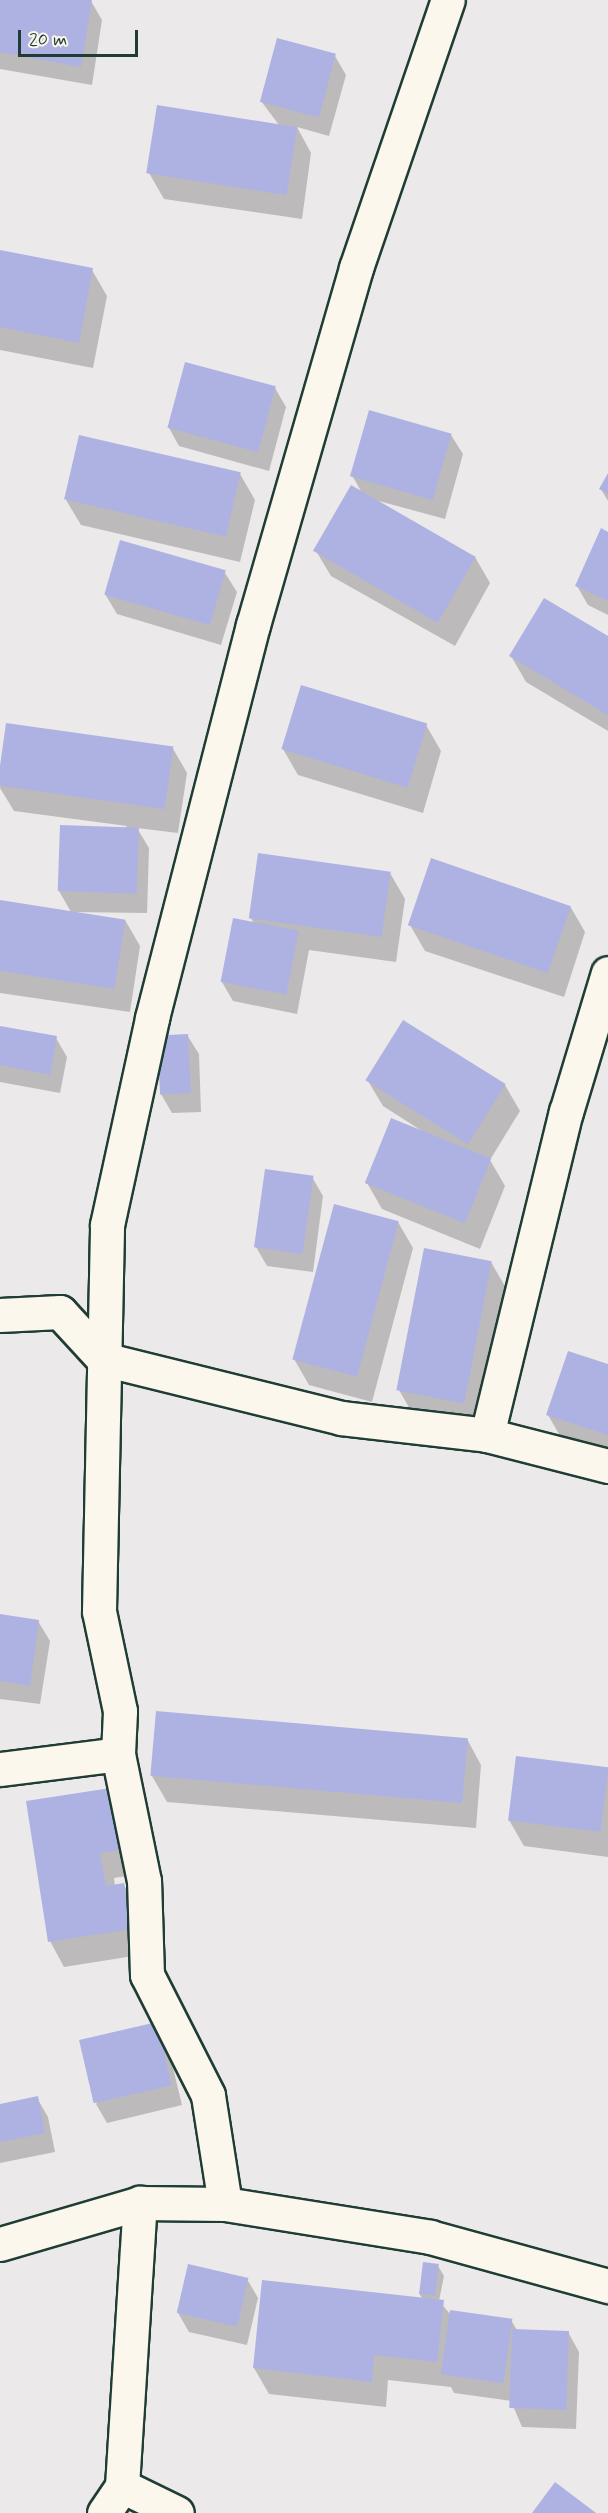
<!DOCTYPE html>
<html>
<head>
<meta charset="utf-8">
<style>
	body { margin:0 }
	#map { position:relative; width:608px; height:2513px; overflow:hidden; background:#ece9ea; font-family:Mynerve,sans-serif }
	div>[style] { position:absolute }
	.shadow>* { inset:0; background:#0003 }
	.building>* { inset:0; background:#aeb2e3; transform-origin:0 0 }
	.roads { filter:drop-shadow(2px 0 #1f3d34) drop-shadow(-2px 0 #1f3d34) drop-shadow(0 2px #1f3d34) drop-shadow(0 -2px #1f3d34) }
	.minor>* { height:33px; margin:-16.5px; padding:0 16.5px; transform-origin:16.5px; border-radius:16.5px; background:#fbf7ec }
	span { translate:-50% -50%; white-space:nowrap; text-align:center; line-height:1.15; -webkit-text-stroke:4.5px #fbf7ec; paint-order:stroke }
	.scale { position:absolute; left:18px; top:30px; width:120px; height:27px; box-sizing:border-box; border:3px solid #1f3d34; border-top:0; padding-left:8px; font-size:18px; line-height:21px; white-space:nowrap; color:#1f3d34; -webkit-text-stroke:4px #fbf7ec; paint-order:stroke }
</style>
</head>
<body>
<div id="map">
	<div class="shadow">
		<div style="clip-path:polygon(0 0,91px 1px,102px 20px,92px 85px,0 69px)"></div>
		<div style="clip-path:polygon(335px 56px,346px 75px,329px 136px,297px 127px,311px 153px,302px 219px,164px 199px,149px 173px,279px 125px,261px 101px)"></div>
		<div style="clip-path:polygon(0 252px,92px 270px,107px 296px,93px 368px,0 350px)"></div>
		<div style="clip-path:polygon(275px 388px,286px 407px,269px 471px,179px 446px,168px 426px)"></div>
		<div style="clip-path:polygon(451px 435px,463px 454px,445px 519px,375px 500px,475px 557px,490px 583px,455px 646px,331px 576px,316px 551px,362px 493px,353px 477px)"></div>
		<div style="clip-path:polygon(240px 474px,255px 500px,240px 562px,81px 525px,66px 500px)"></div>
		<div style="clip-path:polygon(608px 476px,608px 501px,601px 489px)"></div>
		<div style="clip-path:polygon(608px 533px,608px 615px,588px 605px,577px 586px)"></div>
		<div style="clip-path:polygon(225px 573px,237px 592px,221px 645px,117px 614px,105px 594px)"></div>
		<div style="clip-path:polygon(608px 638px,608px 731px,526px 682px,511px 656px)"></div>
		<div style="clip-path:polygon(7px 725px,172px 747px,187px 773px,178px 833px,137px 828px,149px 848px,147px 913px,71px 912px,59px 891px,127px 826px,14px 811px,0 788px)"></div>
		<div style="clip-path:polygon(426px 725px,441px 751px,423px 813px,298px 775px,283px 749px)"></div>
		<div style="clip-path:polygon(390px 873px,405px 899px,396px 962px,309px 950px,297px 1014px,233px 1001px,222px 982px,254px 924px,251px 918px)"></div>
		<div style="clip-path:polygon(0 902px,125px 920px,140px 946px,130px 1012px,0 993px)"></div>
		<div style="clip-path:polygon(570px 906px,585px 932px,564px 997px,425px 951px,410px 925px)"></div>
		<div style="clip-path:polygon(0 1027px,56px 1038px,67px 1057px,60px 1093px,0 1082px)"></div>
		<div style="clip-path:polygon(187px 1035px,199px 1054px,201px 1112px,172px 1113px,161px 1094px)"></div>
		<div style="clip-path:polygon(368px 1081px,505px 1085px,520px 1111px,490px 1160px,505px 1186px,480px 1249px,382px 1209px,367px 1183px,422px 1131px,383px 1106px)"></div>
		<div style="clip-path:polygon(312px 1177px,323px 1196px,313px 1272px,267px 1266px,256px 1247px)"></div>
		<div style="clip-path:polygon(398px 1222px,413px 1248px,372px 1402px,309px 1385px,294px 1359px)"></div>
		<div style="clip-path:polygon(491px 1262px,506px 1288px,478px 1429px,414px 1416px,399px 1390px)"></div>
		<div style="clip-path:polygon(608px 1366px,608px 1456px,563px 1441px,548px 1415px)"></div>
		<div style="clip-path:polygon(0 1616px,38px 1621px,50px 1641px,40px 1704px,0 1699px)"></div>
		<div style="clip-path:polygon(467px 1739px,481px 1765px,476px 1828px,167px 1802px,152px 1776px)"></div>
		<div style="clip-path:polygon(608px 1769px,608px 1857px,524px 1846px,509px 1820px)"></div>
		<div style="clip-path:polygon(116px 1789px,140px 1874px,114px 1878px,115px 1886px,124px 1885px,139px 1910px,146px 1954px,64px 1967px,50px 1941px)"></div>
		<div style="clip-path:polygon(156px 2024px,167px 2043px,182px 2105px,107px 2123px,96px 2104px)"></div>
		<div style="clip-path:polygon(37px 2098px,48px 2117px,55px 2152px,0 2163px,0 2105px)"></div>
		<div style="clip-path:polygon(438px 2266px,444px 2276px,439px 2301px,451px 2315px,511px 2320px,517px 2330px,568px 2332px,579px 2352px,576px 2429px,522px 2427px,511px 2401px,454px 2393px,451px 2387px,388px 2380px,386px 2407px,269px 2394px,254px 2368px,423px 2300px,419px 2293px)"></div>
		<div style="clip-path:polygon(247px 2279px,258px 2298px,247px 2345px,189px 2332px,178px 2313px)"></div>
	</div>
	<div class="building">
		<div style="clip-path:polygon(0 0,92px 0,81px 67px,0 52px)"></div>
		<div style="left:277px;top:38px;width:61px;height:66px;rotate:15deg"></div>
		<div style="left:157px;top:105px;width:142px;height:69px;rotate:9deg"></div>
		<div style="clip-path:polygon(0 250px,93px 268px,79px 343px,0 327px)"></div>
		<div style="left:185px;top:362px;width:94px;height:68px;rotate:15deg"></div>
		<div style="left:369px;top:410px;width:86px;height:69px;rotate:16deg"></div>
		<div style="left:79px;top:435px;width:166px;height:66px;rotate:13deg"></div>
		<div style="clip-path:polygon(608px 473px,608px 494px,599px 489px)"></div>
		<div style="left:351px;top:485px;width:144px;height:76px;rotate:30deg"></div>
		<div style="clip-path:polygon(601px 528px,608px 532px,608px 601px,575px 586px)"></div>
		<div style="left:120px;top:540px;width:110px;height:57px;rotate:16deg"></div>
		<div style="clip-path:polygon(544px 598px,608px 636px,608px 715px,509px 656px)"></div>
		<div style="left:301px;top:685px;width:132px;height:67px;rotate:17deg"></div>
		<div style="left:6px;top:723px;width:169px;height:63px;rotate:8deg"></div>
		<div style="left:60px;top:825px;width:79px;height:66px;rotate:2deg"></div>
		<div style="left:258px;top:853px;width:134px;height:66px;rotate:8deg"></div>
		<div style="left:431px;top:858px;width:148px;height:71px;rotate:19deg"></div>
		<div style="left:0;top:900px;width:127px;height:70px;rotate:9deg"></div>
		<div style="left:233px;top:918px;width:67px;height:65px;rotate:11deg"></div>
		<div style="left:403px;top:1020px;width:121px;height:71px;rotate:32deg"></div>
		<div style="clip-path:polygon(0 1026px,57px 1036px,50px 1075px,0 1065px)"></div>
		<div style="left:188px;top:1034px;width:59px;height:31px;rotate:87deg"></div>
		<div style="left:391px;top:1118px;width:108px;height:70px;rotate:22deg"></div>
		<div style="left:265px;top:1169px;width:49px;height:79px;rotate:8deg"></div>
		<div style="left:334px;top:1204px;width:67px;height:161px;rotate:15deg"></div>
		<div style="left:424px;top:1248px;width:69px;height:145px;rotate:11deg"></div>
		<div style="clip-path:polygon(568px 1351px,608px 1364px,608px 1435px,546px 1415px)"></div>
		<div style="clip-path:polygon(0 1614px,39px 1620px,30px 1686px,0 1681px)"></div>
		<div style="left:156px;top:1711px;width:313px;height:65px;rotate:5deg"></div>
		<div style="left:516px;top:1756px;width:93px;height:65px;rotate:7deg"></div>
		<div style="clip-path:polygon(117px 1787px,127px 1849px,100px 1853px,106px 1886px,124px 1883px,132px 1929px,48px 1942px,26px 1801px)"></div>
		<div style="left:157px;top:2022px;width:65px;height:80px;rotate:77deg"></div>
		<div style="clip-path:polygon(38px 2096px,45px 2133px,0 2142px,0 2104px)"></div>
		<div style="left:423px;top:2262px;width:16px;height:32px;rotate:7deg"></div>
		<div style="left:188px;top:2264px;width:62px;height:50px;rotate:13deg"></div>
		<div style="clip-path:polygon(262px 2280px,444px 2300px,437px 2362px,374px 2355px,372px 2382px,253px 2368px)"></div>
		<div style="left:450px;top:2310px;width:63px;height:65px;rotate:8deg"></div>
		<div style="left:512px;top:2329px;width:57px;height:79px;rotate:2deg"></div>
		<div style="clip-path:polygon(555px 2482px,596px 2513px,532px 2513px)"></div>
	</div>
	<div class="roads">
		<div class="minor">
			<div style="left:0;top:1315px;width:60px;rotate:-2.9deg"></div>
			<div style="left:60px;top:1312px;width:64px;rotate:47.5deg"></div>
			<div style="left:103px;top:1359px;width:245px;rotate:13.9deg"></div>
			<div style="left:341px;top:1418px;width:147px;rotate:6.6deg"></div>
			<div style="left:487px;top:1435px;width:125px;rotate:14.4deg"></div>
			<div style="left:487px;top:1435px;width:333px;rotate:-76.3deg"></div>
			<div style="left:566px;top:1112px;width:145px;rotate:-73.2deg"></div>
			<div style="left:0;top:1769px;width:119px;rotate:-7.2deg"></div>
			<div style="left:225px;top:2204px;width:110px;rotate:-98.9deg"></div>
			<div style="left:208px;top:2095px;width:135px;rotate:-116.9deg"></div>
			<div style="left:147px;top:1975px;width:94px;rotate:-91.8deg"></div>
			<div style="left:144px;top:1881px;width:130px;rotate:-101.6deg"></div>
			<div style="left:118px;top:1754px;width:43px;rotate:-87.3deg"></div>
			<div style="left:120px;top:1711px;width:102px;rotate:-101.9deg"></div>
			<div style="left:99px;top:1611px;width:386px;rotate:-88.8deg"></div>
			<div style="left:107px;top:1225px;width:212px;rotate:-77.7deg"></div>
			<div style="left:152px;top:1018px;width:406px;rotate:-75.6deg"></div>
			<div style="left:253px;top:625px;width:372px;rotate:-73.9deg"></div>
			<div style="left:356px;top:268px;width:283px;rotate:-71.1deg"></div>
			<div style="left:0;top:2244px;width:146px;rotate:-16.3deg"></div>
			<div style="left:140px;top:2203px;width:85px;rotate:0.7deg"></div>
			<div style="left:225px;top:2204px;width:208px;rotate:9.1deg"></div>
			<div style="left:430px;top:2237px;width:185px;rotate:15.4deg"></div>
			<div style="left:122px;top:2486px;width:61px;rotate:26.1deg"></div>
			<div style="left:104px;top:2513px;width:32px;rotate:-56deg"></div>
			<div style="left:122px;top:2486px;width:284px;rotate:-86.4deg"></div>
		</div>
	</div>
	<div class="scale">20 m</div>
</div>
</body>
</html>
